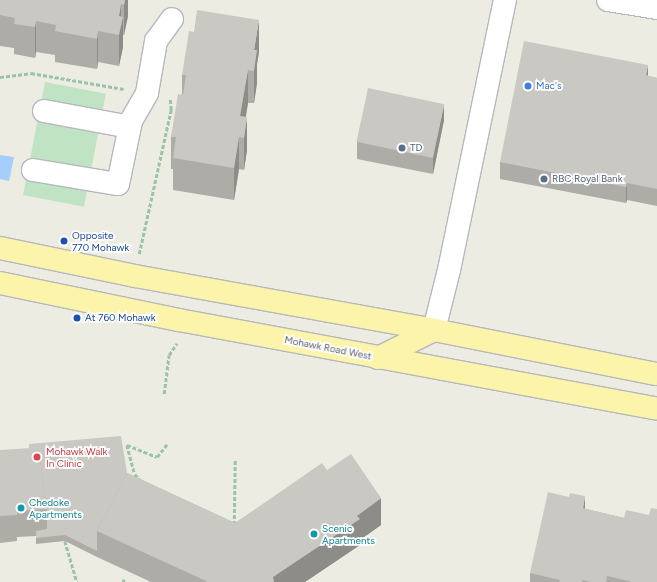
<!DOCTYPE html>
<html>
<head>
<meta charset="utf-8">
<style>
	body { margin:0 }
	#map { position:relative; width:657px; height:582px; overflow:hidden; background:#edece3; font-family:Figtree,sans-serif }
	div>[style] { position:absolute }
	.green>* { inset:0; background:#c0e3c3; transform-origin:0 0 }
	.water>* { inset:0; background:#a5cefa }
	.path>* { height:2.5px; margin-top:-1.25px; transform-origin:0; background:repeating-linear-gradient(90deg,#9ac4aa 0 4px,transparent 0 6px) }
	.roads { filter:drop-shadow(1px 0 #b5b8bc) drop-shadow(-1px 0 #b5b8bc) drop-shadow(0 1px #b5b8bc) drop-shadow(0 -1px #b5b8bc) }
	.minor>* { height:22px; margin:-11px; padding:0 11px; transform-origin:11px; border-radius:11px; background:#fff }
	.major>* { height:22px; margin:-11px; padding:0 11px; transform-origin:11px; border-radius:11px; background:#fbf4aa }
	.wall>* { inset:0; background:#aeaca7 }
	.shaded-wall>* { inset:0; background:#8d8c88 }
	.building>* { inset:0; background:#cac8c2; transform-origin:0 0 }
	.dots>* { width:11px; height:11px; translate:-50% -50%; box-sizing:border-box; border:2px solid #fff; border-radius:50% }
	span { translate:-50% -50%; white-space:nowrap; text-align:center; line-height:1.15; -webkit-text-stroke:3.5px #fff; paint-order:stroke }
	.shop-label { font-size:10px; color:#366cbe }
	.left { translate:0 -50%; text-align:left }
	.service-label { font-size:10px; color:#4e5e75 }
	.transit-label { font-size:10px; color:#164399 }
	.street-label { font-size:10px; color:#5b5e63 }
	.health-label { font-size:10px; color:#be3a42 }
	.culture-label { font-size:10px; color:#0d838f }
</style>
</head>
<body>
<div id="map">
	<div class="green">
		<div style="left:45px;top:82px;width:62px;height:115px;rotate:11deg"></div>
	</div>
	<div class="water">
		<div style="clip-path:polygon(0 155px,14px 157px,9px 181px,0 179px)"></div>
	</div>
	<div class="path">
		<div style="left:0;top:77px;width:31px;rotate:-7deg"></div>
		<div style="left:31px;top:73px;width:94px;rotate:9.8deg"></div>
		<div style="left:139px;top:254px;width:148px;rotate:-77.5deg"></div>
		<div style="left:171px;top:110px;width:12px;rotate:-95deg"></div>
		<div style="left:164px;top:394px;width:39px;rotate:-83deg"></div>
		<div style="left:169px;top:355px;width:14px;rotate:-56deg"></div>
		<div style="left:127px;top:445px;width:30px;rotate:75deg"></div>
		<div style="left:135px;top:474px;width:9px;rotate:49deg"></div>
		<div style="left:127px;top:445px;width:32px;rotate:22deg"></div>
		<div style="left:157px;top:457px;width:16px;rotate:-52deg"></div>
		<div style="left:234px;top:525px;width:65px;rotate:-89.1deg"></div>
		<div style="left:65px;top:541px;width:43px;rotate:73.7deg"></div>
		<div style="left:123px;top:582px;width:3px;rotate:-72deg"></div>
	</div>
	<div class="roads">
		<div class="minor">
			<div style="left:608px;top:0;width:50px;rotate:9.3deg"></div>
			<div style="left:44px;top:111px;width:87px;rotate:10.5deg"></div>
			<div style="left:33px;top:170px;width:86px;rotate:9.4deg"></div>
			<div style="left:118px;top:184px;width:64px;rotate:-78.3deg"></div>
			<div style="left:131px;top:121px;width:32px;rotate:-60deg"></div>
			<div style="left:147px;top:93px;width:53px;rotate:-80.2deg"></div>
			<div style="left:156px;top:41px;width:27px;rotate:-54deg"></div>
			<div style="left:434px;top:330px;width:62px;rotate:-76deg"></div>
			<div style="left:449px;top:270px;width:276px;rotate:-78.3deg"></div>
		</div>
		<div class="major">
			<div style="left:0;top:248px;width:138px;rotate:11.7deg"></div>
			<div style="left:135px;top:276px;width:304px;rotate:10.2deg"></div>
			<div style="left:434px;top:330px;width:227px;rotate:11.2deg"></div>
			<div style="left:0;top:283px;width:183px;rotate:11.7deg"></div>
			<div style="left:179px;top:320px;width:486px;rotate:10.5deg"></div>
			<div style="left:378px;top:358px;width:63px;rotate:-26.6deg"></div>
		</div>
	</div>
	<div class="wall">
		<div style="clip-path:polygon(0 0,128px 0,128px 16px,124px 35px,123px 35px,123px 47px,119px 66px,98px 62px,97px 69px,55px 62px,55px 55px,36px 52px,35px 58px,14px 54px,14px 48px,0 46px)"></div>
		<div style="clip-path:polygon(259px 52px,257px 64px,257px 83px,254px 103px,248px 103px,246px 117px,247px 150px,244px 170px,239px 169px,234px 200px,173px 190px,173px 169px,171px 169px,171px 137px,182px 95px,182px 75px)"></div>
		<div style="clip-path:polygon(648px 76px,657px 78px,657px 206px,627px 200px,626px 203px,500px 179px,500px 162px)"></div>
		<div style="clip-path:polygon(444px 120px,433px 174px,357px 159px,357px 142px)"></div>
		<div style="clip-path:polygon(0 450px,127px 473px,235px 523px,327px 470px,381px 525px,360px 540px,360px 545px,305px 582px,151px 582px,97px 557px,65px 541px,36px 544px,36px 536px,17px 537px,17px 541px,0 543px)"></div>
		<div style="clip-path:polygon(585px 509px,624px 518px,649px 515px,657px 582px,530px 582px,530px 573px)"></div>
	</div>
	<div class="shaded-wall">
		<div style="clip-path:polygon(125px 0,128px 0,128px 16px,124px 35px,124px 5px)"></div>
		<div style="clip-path:polygon(121px 4px,121px 25px,123px 17px,123px 47px,119px 66px,119px 16px)"></div>
		<div style="clip-path:polygon(259px 20px,259px 52px,257px 64px,257px 83px,254px 103px,254px 50px)"></div>
		<div style="clip-path:polygon(36px 21px,36px 52px,35px 58px,35px 27px)"></div>
		<div style="clip-path:polygon(98px 31px,98px 62px,97px 69px,97px 39px)"></div>
		<div style="clip-path:polygon(648px 65px,648px 82px,646px 75px)"></div>
		<div style="clip-path:polygon(248px 70px,248px 103px,242px 137px,240px 116px)"></div>
		<div style="clip-path:polygon(444px 104px,444px 120px,433px 174px,433px 157px)"></div>
		<div style="clip-path:polygon(247px 117px,247px 150px,244px 170px,244px 138px)"></div>
		<div style="clip-path:polygon(239px 137px,239px 169px,234px 200px,234px 168px)"></div>
		<div style="clip-path:polygon(627px 183px,627px 200px,626px 203px,626px 187px)"></div>
		<div style="clip-path:polygon(585px 496px,585px 517px,583px 508px)"></div>
		<div style="clip-path:polygon(381px 498px,381px 525px,360px 540px,360px 545px,305px 582px,273px 582px,273px 577px)"></div>
	</div>
	<div class="building">
		<div style="clip-path:polygon(0 0,125px 0,124px 5px,121px 4px,119px 16px,123px 17px,119px 35px,98px 31px,97px 39px,55px 31px,56px 25px,36px 21px,35px 27px,14px 24px,15px 18px,0 15px)"></div>
		<div style="clip-path:polygon(197px 10px,259px 20px,254px 50px,257px 50px,254px 71px,248px 70px,240px 116px,247px 117px,244px 138px,239px 137px,234px 168px,173px 158px,176px 137px,171px 137px,178px 94px,183px 95px,186px 75px,182px 75px,189px 31px,194px 32px)"></div>
		<div style="clip-path:polygon(524px 41px,648px 65px,646px 75px,657px 78px,657px 189px,627px 183px,626px 187px,500px 162px)"></div>
		<div style="left:368px;top:88px;width:78px;height:55px;rotate:12deg"></div>
		<div style="clip-path:polygon(121px 436px,127px 473px,97px 531px,97px 551px,65px 535px,36px 538px,36px 531px,47px 529px,47px 509px,39px 453px,31px 453px,31px 448px,29px 448px,29px 444px)"></div>
		<div style="clip-path:polygon(31px 448px,31px 453px,39px 453px,47px 509px,17px 511px,17px 515px,0 516px,0 450px)"></div>
		<div style="clip-path:polygon(351px 454px,381px 498px,357px 516px,360px 519px,273px 577px,274px 582px,206px 582px,206px 581px,97px 531px,127px 473px,235px 523px,322px 463px,327px 470px)"></div>
		<div style="clip-path:polygon(548px 492px,569px 497px,570px 493px,585px 496px,583px 508px,624px 518px,626px 510px,649px 515px,651px 508px,657px 509px,657px 582px,633px 582px,607px 576px,606px 582px,591px 582px,583px 580px,582px 582px,559px 582px,560px 580px,530px 573px)"></div>
	</div>
	<div class="dots">
		<div style="left:528px;top:86px;background:#3f7fe0"></div>
		<div style="left:402px;top:148px;background:#5c6f8a"></div>
		<div style="left:544px;top:179px;background:#5c6f8a"></div>
		<div style="left:64px;top:241px;background:#1a4fb4"></div>
		<div style="left:77px;top:318px;background:#1a4fb4"></div>
		<div style="left:37px;top:457px;background:#e0444e"></div>
		<div style="left:21px;top:508px;background:#0f9aa8"></div>
		<div style="left:314px;top:534px;background:#0f9aa8"></div>
	</div>
	<div class="shop-label">
		<span class="left" style="left:536px;top:86px">Mac's</span>
	</div>
	<div class="service-label">
		<span class="left" style="left:410px;top:148px">TD</span>
		<span class="left" style="left:552px;top:179px">RBC Royal Bank</span>
	</div>
	<div class="transit-label">
		<span class="left" style="left:72px;top:241px">Opposite<br>770 Mohawk</span>
		<span class="left" style="left:85px;top:318px">At 760 Mohawk</span>
	</div>
	<div class="street-label">
		<span style="left:328px;top:348px;rotate:11deg">Mohawk Road West</span>
	</div>
	<div class="health-label">
		<span class="left" style="left:46px;top:457px">Mohawk Walk<br>In Clinic</span>
	</div>
	<div class="culture-label">
		<span class="left" style="left:29px;top:508px">Chedoke<br>Apartments</span>
		<span class="left" style="left:322px;top:534px">Scenic<br>Apartments</span>
	</div>
</div>
</body>
</html>
